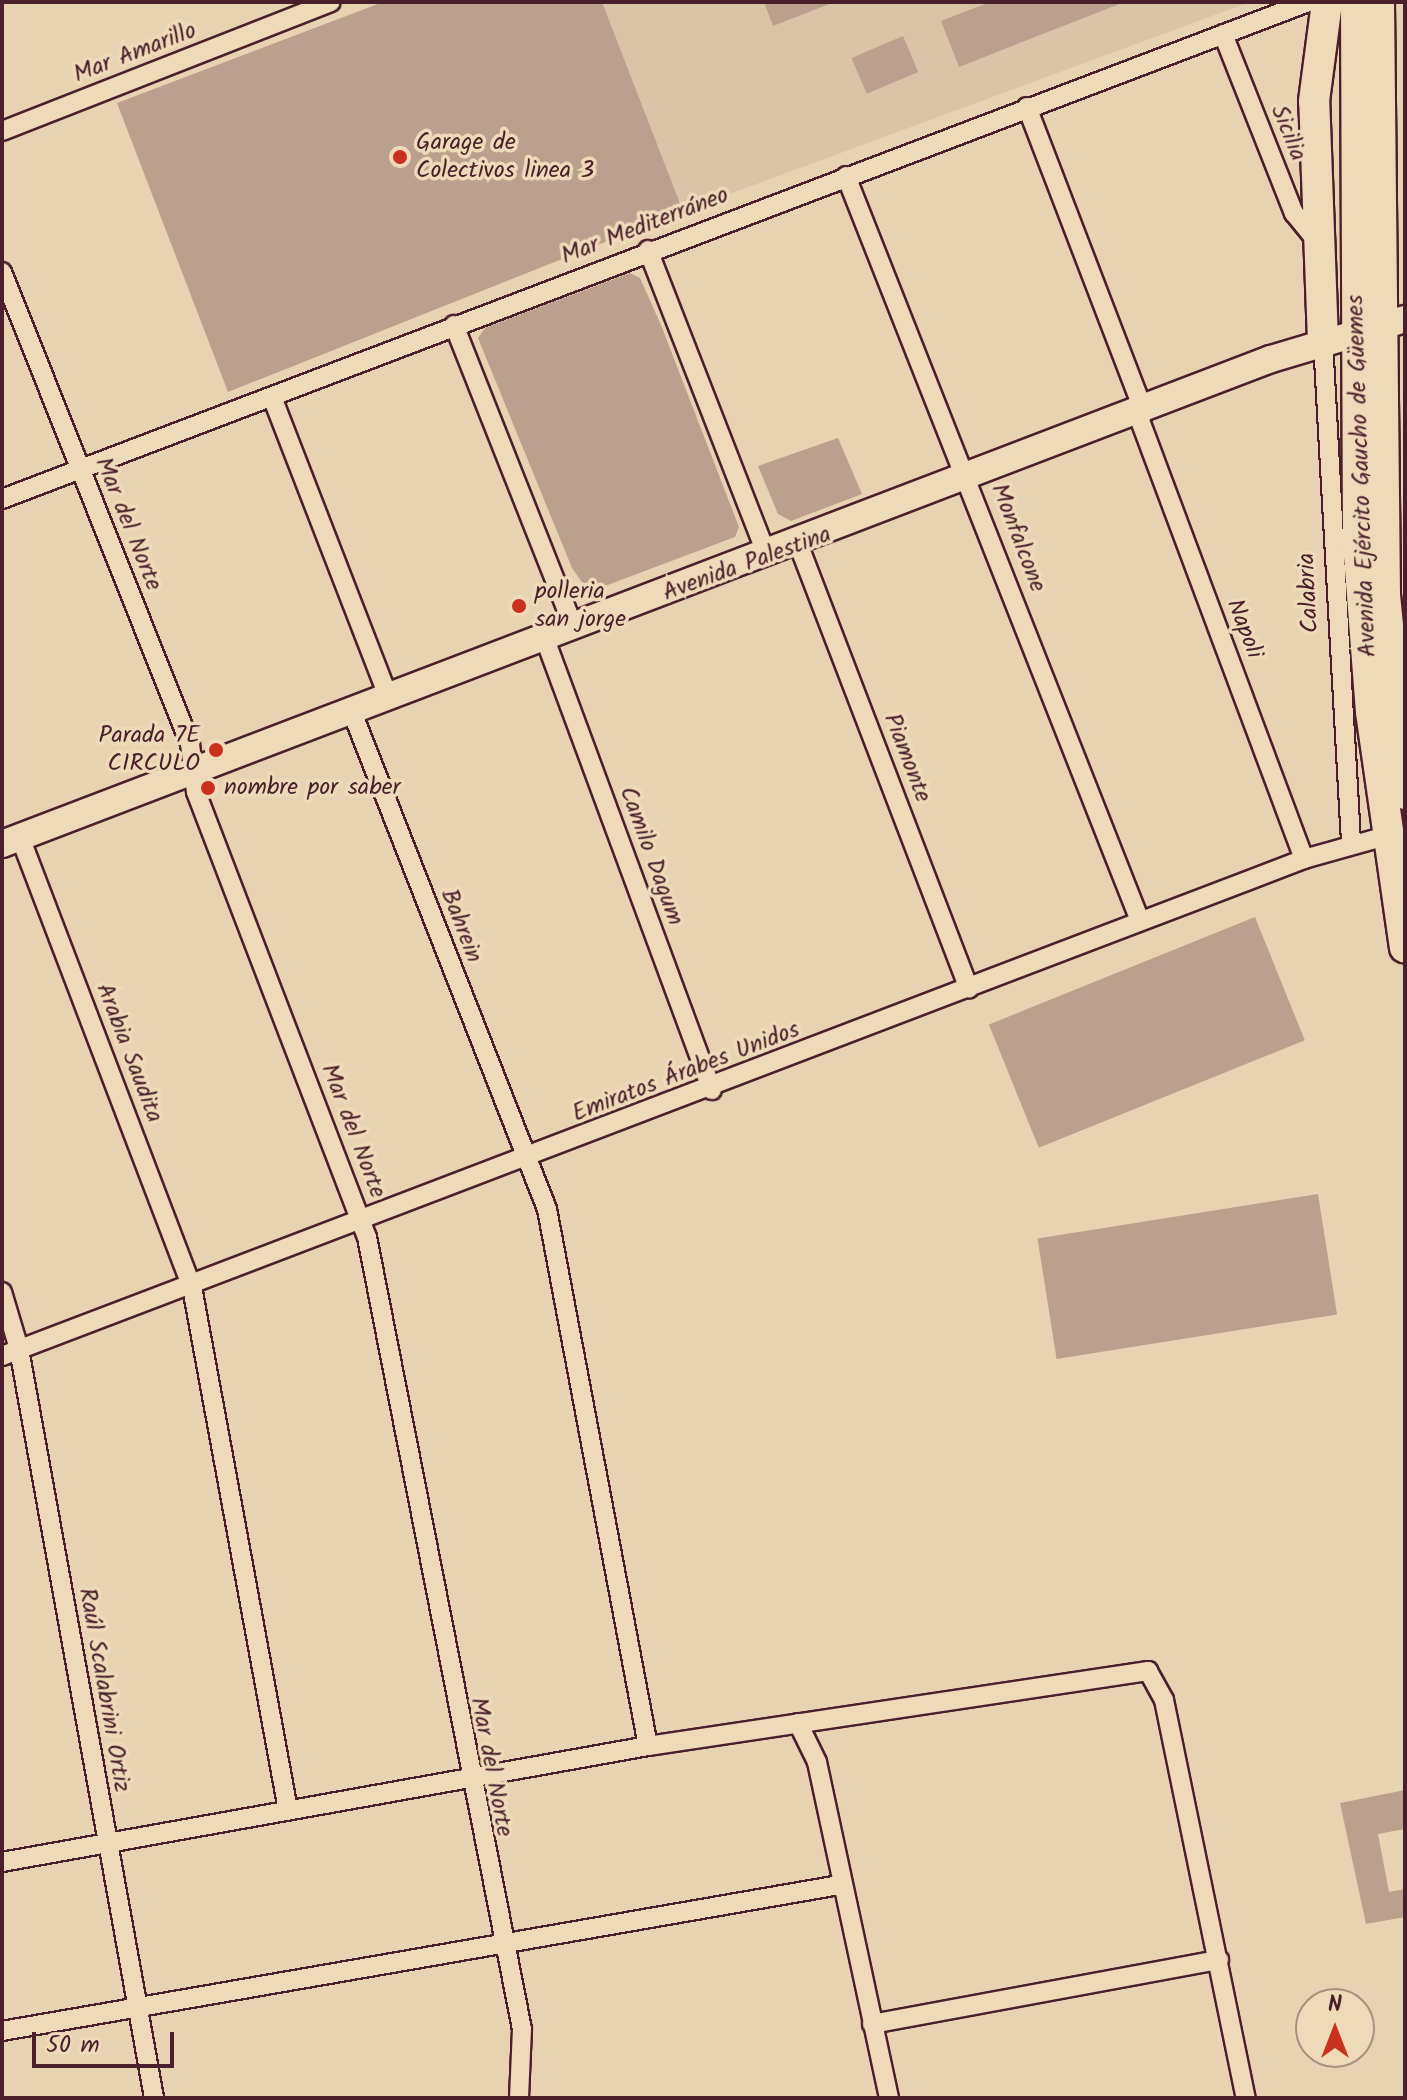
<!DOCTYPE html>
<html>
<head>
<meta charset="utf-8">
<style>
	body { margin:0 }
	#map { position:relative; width:1407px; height:2100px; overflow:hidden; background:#e7d3b2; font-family:Kalam,sans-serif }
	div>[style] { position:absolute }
	.built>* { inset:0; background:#dac4a7 }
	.building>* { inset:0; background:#bba18d; transform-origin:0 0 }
	.roads { filter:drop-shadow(2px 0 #4a1f2b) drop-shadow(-2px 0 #4a1f2b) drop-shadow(0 2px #4a1f2b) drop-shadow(0 -2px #4a1f2b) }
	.street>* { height:18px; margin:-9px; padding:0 9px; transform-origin:9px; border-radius:9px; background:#eedab8 }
	.secondary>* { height:26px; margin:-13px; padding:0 13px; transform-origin:13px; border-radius:13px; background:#eedab8 }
	.primary>* { height:30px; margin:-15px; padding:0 15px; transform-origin:15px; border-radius:15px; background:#eedab8 }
	.dots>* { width:22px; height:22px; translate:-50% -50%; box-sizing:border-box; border:4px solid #eedab8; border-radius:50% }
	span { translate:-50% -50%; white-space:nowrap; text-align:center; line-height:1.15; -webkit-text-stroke:7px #eedab8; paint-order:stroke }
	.street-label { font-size:24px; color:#4a1f2b }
	.poi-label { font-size:24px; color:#4a1f2b }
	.left { translate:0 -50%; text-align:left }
	.right { translate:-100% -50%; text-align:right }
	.frame { position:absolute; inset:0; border:4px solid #4a1f2b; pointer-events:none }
	.north { position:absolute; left:1295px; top:1988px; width:80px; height:80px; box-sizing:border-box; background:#eedab8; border:2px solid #ac8f80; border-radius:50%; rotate:0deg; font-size:22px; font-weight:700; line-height:32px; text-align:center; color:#4a1f2b }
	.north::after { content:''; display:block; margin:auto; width:28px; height:36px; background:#c8321e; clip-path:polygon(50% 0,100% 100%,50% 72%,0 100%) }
	.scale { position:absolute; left:32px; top:2032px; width:142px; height:36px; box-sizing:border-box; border:4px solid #4a1f2b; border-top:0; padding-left:10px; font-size:24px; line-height:28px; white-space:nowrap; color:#4a1f2b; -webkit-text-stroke:6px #eedab8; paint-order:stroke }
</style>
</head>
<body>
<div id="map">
	<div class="built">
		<div style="clip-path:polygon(602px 2px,1250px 2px,683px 211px)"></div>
	</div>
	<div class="building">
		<div style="clip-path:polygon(383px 2px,602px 2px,683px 211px,228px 392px,117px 103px)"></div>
		<div style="clip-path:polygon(764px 2px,831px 2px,832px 3px,773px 26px)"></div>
		<div style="clip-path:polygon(990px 2px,1122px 2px,1122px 3px,959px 67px,941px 21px)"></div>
		<div style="left:903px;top:36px;width:39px;height:56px;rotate:67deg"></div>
		<div style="clip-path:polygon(630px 273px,640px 278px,661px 325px,739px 527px,735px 537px,589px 592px,572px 568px,478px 338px,485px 328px)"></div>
		<div style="clip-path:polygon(838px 438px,862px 494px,791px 521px,778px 514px,758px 466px)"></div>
		<div style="left:1255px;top:917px;width:133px;height:287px;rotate:68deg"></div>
		<div style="left:1318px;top:1194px;width:122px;height:284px;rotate:81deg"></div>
		<div style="clip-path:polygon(1405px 1790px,1405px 1829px,1378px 1834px,1389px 1892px,1405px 1889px,1405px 1917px,1366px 1924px,1340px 1803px)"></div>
	</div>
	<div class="roads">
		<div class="street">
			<div style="left:1223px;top:34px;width:193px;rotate:68.4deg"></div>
			<div style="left:1294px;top:213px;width:40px;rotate:51deg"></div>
			<div style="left:1027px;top:107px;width:327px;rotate:69deg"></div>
			<div style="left:2px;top:131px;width:353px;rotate:-21.4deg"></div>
			<div style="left:846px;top:176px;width:801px;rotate:68.46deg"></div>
			<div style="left:648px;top:250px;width:327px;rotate:68.7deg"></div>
			<div style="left:2px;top:272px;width:508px;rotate:68.28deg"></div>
			<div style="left:190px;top:744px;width:48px;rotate:82.9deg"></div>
			<div style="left:196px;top:792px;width:477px;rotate:69deg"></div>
			<div style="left:367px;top:1237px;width:807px;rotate:78.93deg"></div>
			<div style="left:522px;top:2029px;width:69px;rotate:92.5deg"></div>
			<div style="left:454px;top:325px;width:326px;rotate:68.4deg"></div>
			<div style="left:1323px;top:341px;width:502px;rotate:86.8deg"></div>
			<div style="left:272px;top:397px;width:323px;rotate:68.8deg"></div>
			<div style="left:1138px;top:415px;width:474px;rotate:69.5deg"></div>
			<div style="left:2px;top:499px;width:1397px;rotate:-20.83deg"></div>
			<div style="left:799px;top:546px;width:474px;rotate:69deg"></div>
			<div style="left:545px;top:639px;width:481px;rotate:69.7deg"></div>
			<div style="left:352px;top:712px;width:534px;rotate:68.58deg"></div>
			<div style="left:547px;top:1209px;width:546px;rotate:79.35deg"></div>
			<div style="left:20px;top:837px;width:482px;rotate:69.1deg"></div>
			<div style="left:192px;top:1287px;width:532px;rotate:79.6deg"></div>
			<div style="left:2px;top:1292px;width:59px;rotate:73.4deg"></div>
			<div style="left:19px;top:1349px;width:761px;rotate:79.78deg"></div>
			<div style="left:2px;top:1356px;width:1394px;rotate:-20.89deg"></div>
			<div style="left:1304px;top:859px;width:85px;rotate:-15.7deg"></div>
			<div style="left:798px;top:1723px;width:43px;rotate:64deg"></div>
			<div style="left:817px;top:1762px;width:344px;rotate:77.9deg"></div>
			<div style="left:2px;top:1862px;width:656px;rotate:-10.18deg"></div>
			<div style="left:648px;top:1746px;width:506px;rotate:-8.53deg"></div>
			<div style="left:1148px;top:1671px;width:33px;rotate:61deg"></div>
			<div style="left:1164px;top:1700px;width:406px;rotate:78.4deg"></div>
			<div style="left:872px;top:2024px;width:353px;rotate:-10.5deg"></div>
			<div style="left:2px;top:2031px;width:850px;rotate:-9.89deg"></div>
		</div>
		<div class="secondary">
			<div style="left:2px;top:844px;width:1359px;rotate:-20.92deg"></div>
			<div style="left:1271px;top:359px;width:140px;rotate:-16.6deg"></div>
		</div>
		<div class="primary">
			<div style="left:1356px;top:2px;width:541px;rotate:89.79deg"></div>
			<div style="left:1358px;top:543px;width:169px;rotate:85.6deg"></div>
			<div style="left:1371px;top:712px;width:238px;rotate:81.8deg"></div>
			<div style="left:1379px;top:2px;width:593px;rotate:89.42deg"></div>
			<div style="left:1385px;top:595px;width:200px;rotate:84.3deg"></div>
			<div style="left:1323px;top:341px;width:240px;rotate:-92.1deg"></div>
			<div style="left:1314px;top:101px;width:100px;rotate:-82.5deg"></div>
		</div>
	</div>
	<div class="dots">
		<div style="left:400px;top:157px;background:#c8321e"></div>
		<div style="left:519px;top:606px;background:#c8321e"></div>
		<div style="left:216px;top:750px;background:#c8321e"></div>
		<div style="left:208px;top:788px;background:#c8321e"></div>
	</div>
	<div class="street-label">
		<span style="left:135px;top:53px;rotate:-21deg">Mar Amarillo</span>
		<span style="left:1288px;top:133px;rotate:68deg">Sicilia</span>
		<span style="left:645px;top:226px;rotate:-21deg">Mar Mediterráneo</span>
		<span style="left:1362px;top:476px;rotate:-92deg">Avenida Ejército Gaucho de Güemes</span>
		<span style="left:128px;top:524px;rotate:68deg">Mar del Norte</span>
		<span style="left:1018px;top:538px;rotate:69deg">Monfalcone</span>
		<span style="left:747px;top:564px;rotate:-20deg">Avenida Palestina</span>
		<span style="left:1309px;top:593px;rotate:-93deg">Calabria</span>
		<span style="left:1244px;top:629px;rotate:69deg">Napoli</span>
		<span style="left:907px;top:758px;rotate:69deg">Piamonte</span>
		<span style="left:651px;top:856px;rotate:70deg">Camilo Dagum</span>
		<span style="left:461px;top:926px;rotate:69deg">Bahrein</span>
		<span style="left:129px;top:1053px;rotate:69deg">Arabia Saudita</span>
		<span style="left:686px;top:1072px;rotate:-21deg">Emiratos Árabes Unidos</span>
		<span style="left:353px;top:1131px;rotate:69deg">Mar del Norte</span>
		<span style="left:104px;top:1690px;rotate:80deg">Raúl Scalabrini Ortiz</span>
		<span style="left:491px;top:1767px;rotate:79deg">Mar del Norte</span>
	</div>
	<div class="poi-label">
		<span class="left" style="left:416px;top:157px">Garage de<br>Colectivos linea 3</span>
		<span class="left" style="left:535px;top:606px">polleria<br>san jorge</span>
		<span class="right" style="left:200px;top:750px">Parada 7E<br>CIRCULO</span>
		<span class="left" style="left:224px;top:788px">nombre por saber</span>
	</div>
	<div class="frame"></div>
	<div class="north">N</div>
	<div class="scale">50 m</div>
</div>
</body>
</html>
